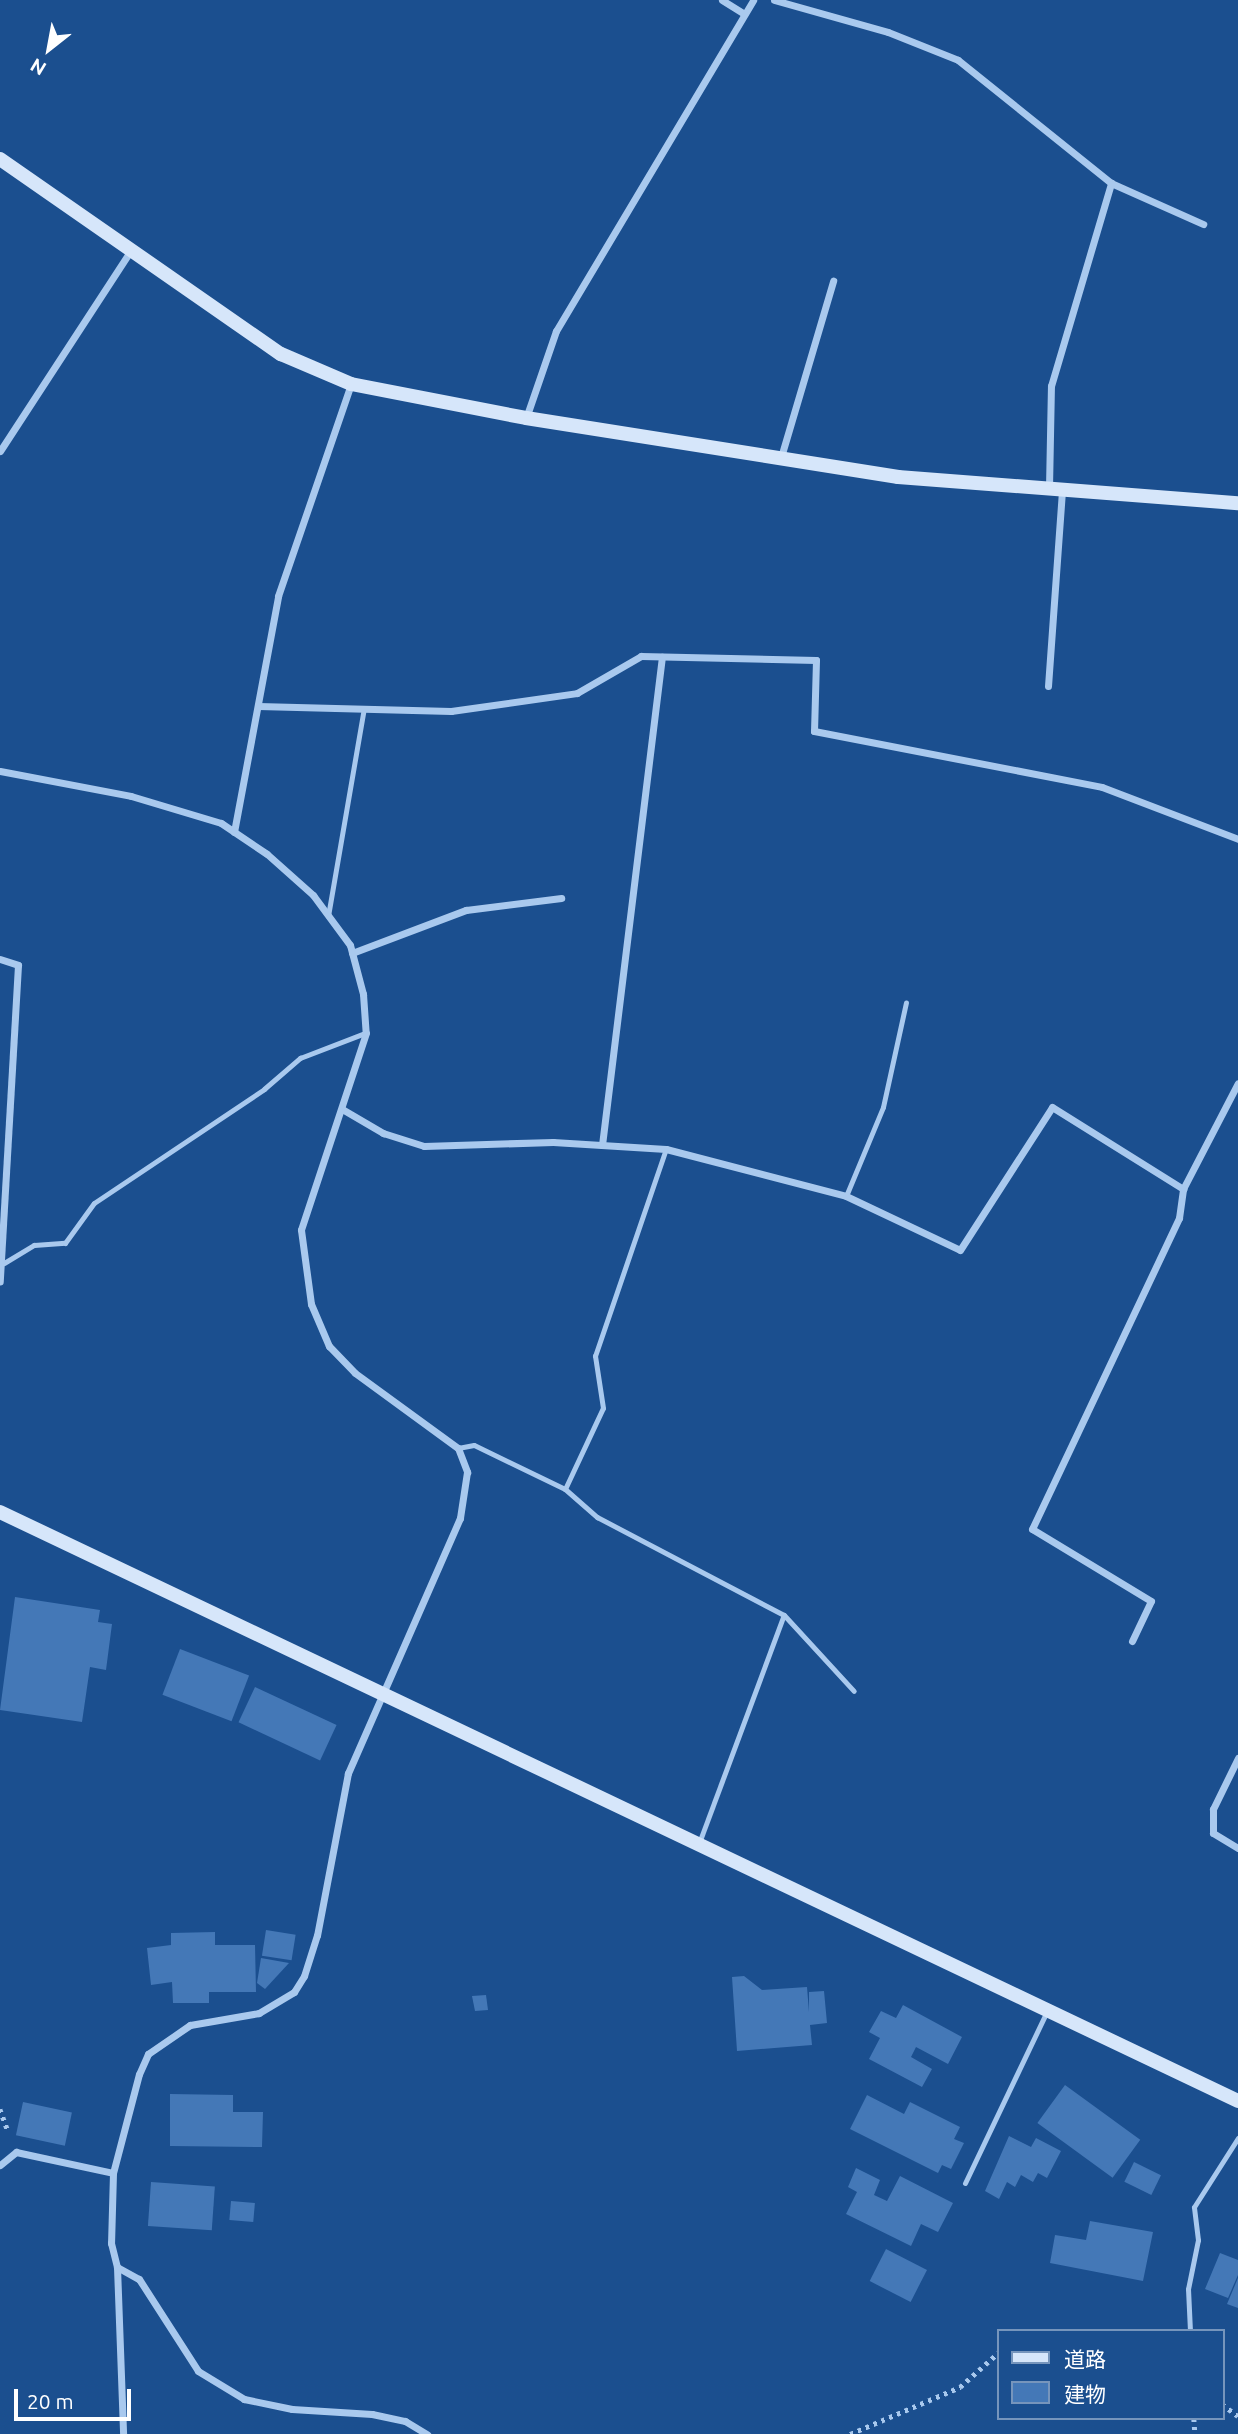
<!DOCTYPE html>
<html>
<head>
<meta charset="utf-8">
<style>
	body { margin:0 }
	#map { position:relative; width:1238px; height:2434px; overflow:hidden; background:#1b4f8f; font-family:Ubuntu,"Noto Sans JP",sans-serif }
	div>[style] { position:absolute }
	.building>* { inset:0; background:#4478b7; transform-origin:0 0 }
	.path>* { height:4.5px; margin-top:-2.25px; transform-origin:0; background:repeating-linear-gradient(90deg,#a9c9ee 0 3.5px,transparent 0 8.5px) }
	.lane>* { height:5px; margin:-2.5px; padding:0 2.5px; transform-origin:2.5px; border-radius:2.5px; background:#a9c9ee }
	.street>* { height:7px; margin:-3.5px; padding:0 3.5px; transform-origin:3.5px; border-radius:3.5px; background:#a9c9ee }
	.secondary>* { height:14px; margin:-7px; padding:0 7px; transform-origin:7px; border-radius:7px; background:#d6e6fa }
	span { translate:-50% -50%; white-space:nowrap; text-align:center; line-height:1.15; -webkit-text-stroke:5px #1b4f8f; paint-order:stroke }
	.legend { position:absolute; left:997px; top:2329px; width:228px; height:91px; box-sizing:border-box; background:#1b4f8f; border:2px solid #7695bc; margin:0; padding:9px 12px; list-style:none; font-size:21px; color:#fff }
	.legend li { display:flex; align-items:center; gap:14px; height:35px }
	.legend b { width:35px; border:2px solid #7695bc }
	.north { position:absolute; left:14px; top:14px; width:70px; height:70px; -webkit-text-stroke:5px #1b4f8f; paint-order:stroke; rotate:211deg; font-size:19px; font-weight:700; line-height:28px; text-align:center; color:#fff }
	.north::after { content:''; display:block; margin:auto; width:24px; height:32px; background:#fff; clip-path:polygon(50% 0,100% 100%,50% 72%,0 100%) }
	.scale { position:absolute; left:14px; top:2389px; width:117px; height:32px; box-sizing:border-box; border:4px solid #fff; border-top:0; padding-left:9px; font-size:21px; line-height:24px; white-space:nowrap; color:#fff; -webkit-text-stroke:5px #1b4f8f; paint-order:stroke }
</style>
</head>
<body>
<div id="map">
	<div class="building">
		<div style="clip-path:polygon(15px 1597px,100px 1610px,98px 1622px,112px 1624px,106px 1670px,90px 1667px,82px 1722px,0 1710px)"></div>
		<div style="left:180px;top:1649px;width:74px;height:49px;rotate:21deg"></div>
		<div style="left:255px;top:1687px;width:90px;height:39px;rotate:25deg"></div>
		<div style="left:266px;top:1930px;width:30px;height:26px;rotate:9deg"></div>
		<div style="clip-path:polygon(215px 1932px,215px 1945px,255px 1945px,256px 1992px,209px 1992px,209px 2003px,173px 2003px,172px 1982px,151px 1985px,147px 1948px,171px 1945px,171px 1933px)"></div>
		<div style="clip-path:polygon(261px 1958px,289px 1963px,265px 1989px,257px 1983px)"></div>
		<div style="clip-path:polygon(744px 1976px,762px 1990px,807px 1987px,809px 2012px,809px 1992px,824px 1991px,827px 2023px,810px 2025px,812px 2045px,737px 2051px,732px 1977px)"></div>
		<div style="clip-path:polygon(486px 1995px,488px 2010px,475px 2011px,472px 1996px)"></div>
		<div style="clip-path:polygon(903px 2005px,962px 2037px,948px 2064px,916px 2047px,911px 2057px,932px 2069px,922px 2087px,869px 2059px,880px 2038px,869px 2032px,881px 2011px,896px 2018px)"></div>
		<div style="left:1065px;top:2085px;width:93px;height:47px;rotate:36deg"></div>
		<div style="clip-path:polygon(170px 2094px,233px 2095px,233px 2112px,263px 2112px,262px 2147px,170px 2146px)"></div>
		<div style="clip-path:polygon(867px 2095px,904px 2114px,910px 2102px,960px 2127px,954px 2139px,964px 2143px,951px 2169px,942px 2165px,938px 2173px,850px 2129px)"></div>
		<div style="left:23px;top:2102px;width:50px;height:34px;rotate:12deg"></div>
		<div style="clip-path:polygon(1009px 2136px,1031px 2147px,1036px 2138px,1061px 2151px,1047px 2178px,1038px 2173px,1033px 2182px,1021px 2175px,1015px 2187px,1007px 2182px,999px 2199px,985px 2191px)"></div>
		<div style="left:1134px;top:2162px;width:30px;height:22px;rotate:26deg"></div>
		<div style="clip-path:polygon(856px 2168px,880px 2180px,874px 2195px,887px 2201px,900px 2176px,953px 2203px,938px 2232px,921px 2224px,911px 2246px,846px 2214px,857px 2192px,848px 2187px)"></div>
		<div style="left:151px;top:2182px;width:64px;height:44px;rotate:4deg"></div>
		<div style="left:231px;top:2201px;width:24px;height:19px;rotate:5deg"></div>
		<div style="clip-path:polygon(1090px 2221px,1153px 2232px,1143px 2281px,1050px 2263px,1055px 2235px,1086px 2240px)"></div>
		<div style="left:886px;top:2249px;width:46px;height:36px;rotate:27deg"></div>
		<div style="clip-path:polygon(1220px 2253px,1238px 2260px,1238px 2275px,1228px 2298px,1205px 2289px)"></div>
		<div style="clip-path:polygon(1238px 2278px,1238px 2308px,1227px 2304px)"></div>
	</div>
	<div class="path">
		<div style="left:0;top:2109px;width:23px;rotate:70deg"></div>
		<div style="left:1222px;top:2404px;width:20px;rotate:37deg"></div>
		<div style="left:1194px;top:2418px;width:16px;rotate:86deg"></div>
		<div style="left:850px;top:2434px;width:120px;rotate:-23.1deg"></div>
		<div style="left:960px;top:2387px;width:51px;rotate:-41.8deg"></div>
	</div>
	<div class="lane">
		<div style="left:328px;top:916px;width:211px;rotate:-80.2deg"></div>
		<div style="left:846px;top:1196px;width:96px;rotate:-67.4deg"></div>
		<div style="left:883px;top:1107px;width:107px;rotate:-77.6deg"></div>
		<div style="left:4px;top:1263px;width:35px;rotate:-31deg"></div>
		<div style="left:34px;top:1245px;width:31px;rotate:-4deg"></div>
		<div style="left:65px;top:1243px;width:49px;rotate:-54.1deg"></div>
		<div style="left:94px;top:1203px;width:205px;rotate:-33.8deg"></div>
		<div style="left:264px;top:1089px;width:48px;rotate:-40.7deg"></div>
		<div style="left:300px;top:1058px;width:70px;rotate:-21deg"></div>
		<div style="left:458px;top:1448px;width:16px;rotate:-11deg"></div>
		<div style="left:474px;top:1445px;width:101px;rotate:25.8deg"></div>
		<div style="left:565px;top:1489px;width:43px;rotate:41.2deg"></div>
		<div style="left:597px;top:1517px;width:211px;rotate:27.7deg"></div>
		<div style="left:784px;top:1615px;width:103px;rotate:47.4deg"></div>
		<div style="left:565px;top:1489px;width:89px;rotate:-64.9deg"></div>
		<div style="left:603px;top:1408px;width:53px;rotate:-98.7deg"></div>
		<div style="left:595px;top:1356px;width:219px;rotate:-71.1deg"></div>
		<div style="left:699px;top:1843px;width:243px;rotate:-69.6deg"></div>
		<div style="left:965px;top:2183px;width:191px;rotate:-64.5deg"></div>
		<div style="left:1190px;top:2331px;width:42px;rotate:-92.7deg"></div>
		<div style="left:1188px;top:2289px;width:50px;rotate:-78.5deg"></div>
		<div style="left:1198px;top:2240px;width:33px;rotate:-97deg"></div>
		<div style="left:1194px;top:2207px;width:82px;rotate:-57.5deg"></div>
	</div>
	<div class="street">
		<div style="left:722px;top:0;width:26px;rotate:32deg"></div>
		<div style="left:774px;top:0;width:118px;rotate:15.7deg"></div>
		<div style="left:888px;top:32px;width:75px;rotate:21.8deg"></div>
		<div style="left:958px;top:60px;width:196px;rotate:38.8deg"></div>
		<div style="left:1111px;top:183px;width:101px;rotate:24deg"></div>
		<div style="left:526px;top:418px;width:92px;rotate:-71deg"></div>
		<div style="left:556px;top:331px;width:385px;rotate:-59.2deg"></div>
		<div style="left:0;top:451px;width:240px;rotate:-56.9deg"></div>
		<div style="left:781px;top:457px;width:184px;rotate:-73.5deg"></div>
		<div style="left:1049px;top:488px;width:102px;rotate:-88.9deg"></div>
		<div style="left:1051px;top:386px;width:212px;rotate:-73.5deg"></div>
		<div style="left:1048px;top:686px;width:197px;rotate:-85.9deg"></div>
		<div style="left:258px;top:706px;width:193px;rotate:1.5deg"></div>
		<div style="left:451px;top:711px;width:127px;rotate:-8.1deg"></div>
		<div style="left:577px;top:693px;width:74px;rotate:-30deg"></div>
		<div style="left:641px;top:656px;width:175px;rotate:1.3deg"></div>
		<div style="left:816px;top:660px;width:71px;rotate:91.6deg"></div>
		<div style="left:814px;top:731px;width:293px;rotate:11deg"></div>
		<div style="left:1102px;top:787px;width:146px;rotate:20.9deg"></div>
		<div style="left:0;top:771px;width:133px;rotate:10.8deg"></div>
		<div style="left:131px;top:796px;width:94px;rotate:16.7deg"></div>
		<div style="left:221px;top:823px;width:55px;rotate:34deg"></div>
		<div style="left:267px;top:854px;width:62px;rotate:41.7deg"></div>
		<div style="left:313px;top:895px;width:62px;rotate:53.5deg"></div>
		<div style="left:350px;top:945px;width:51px;rotate:75.1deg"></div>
		<div style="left:363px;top:994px;width:39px;rotate:86deg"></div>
		<div style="left:366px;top:1033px;width:207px;rotate:108.3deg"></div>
		<div style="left:301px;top:1230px;width:75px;rotate:82.3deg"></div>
		<div style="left:311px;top:1304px;width:46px;rotate:66.8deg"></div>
		<div style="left:329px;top:1346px;width:37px;rotate:46deg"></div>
		<div style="left:355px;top:1373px;width:127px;rotate:36.1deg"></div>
		<div style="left:458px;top:1448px;width:26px;rotate:69deg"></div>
		<div style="left:467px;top:1472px;width:47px;rotate:98.7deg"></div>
		<div style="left:460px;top:1518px;width:279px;rotate:113.7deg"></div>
		<div style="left:348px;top:1773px;width:165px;rotate:100.8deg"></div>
		<div style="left:317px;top:1935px;width:43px;rotate:107.6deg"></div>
		<div style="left:304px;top:1976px;width:19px;rotate:122deg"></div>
		<div style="left:294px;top:1992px;width:41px;rotate:149deg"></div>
		<div style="left:259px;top:2013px;width:70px;rotate:170.1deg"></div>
		<div style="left:190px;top:2025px;width:51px;rotate:145.4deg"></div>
		<div style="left:148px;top:2054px;width:22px;rotate:114deg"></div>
		<div style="left:139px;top:2074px;width:102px;rotate:104.7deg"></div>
		<div style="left:113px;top:2173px;width:70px;rotate:91.6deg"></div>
		<div style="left:111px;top:2243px;width:25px;rotate:76deg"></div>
		<div style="left:117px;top:2267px;width:167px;rotate:87.9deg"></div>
		<div style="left:234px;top:832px;width:240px;rotate:-79.4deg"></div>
		<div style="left:278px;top:596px;width:224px;rotate:-71deg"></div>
		<div style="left:352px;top:953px;width:122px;rotate:-20.7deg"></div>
		<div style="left:466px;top:910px;width:96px;rotate:-7.2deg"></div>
		<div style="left:0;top:959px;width:19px;rotate:18deg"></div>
		<div style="left:18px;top:965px;width:317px;rotate:93.3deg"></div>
		<div style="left:342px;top:1109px;width:48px;rotate:30.3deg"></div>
		<div style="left:383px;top:1133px;width:43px;rotate:17.6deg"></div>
		<div style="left:424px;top:1146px;width:129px;rotate:-1.8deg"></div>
		<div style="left:553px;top:1142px;width:113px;rotate:3.5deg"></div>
		<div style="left:666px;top:1149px;width:186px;rotate:14.6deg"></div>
		<div style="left:846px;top:1196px;width:126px;rotate:25.3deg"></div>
		<div style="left:960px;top:1250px;width:170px;rotate:-57.2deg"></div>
		<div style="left:1052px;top:1107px;width:155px;rotate:32deg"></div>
		<div style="left:602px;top:1145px;width:492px;rotate:-83deg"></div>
		<div style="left:1132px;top:1641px;width:44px;rotate:-64.6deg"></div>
		<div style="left:1151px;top:1601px;width:139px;rotate:-148.8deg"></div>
		<div style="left:1032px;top:1529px;width:344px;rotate:-64.7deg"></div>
		<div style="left:1179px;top:1218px;width:29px;rotate:-82deg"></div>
		<div style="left:1183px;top:1189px;width:119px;rotate:-62.6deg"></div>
		<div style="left:1238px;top:1758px;width:57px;rotate:116.1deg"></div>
		<div style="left:1213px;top:1809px;width:24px;rotate:90deg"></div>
		<div style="left:1213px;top:1833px;width:29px;rotate:31deg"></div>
		<div style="left:0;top:2165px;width:21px;rotate:-39deg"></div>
		<div style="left:16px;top:2152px;width:99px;rotate:12.2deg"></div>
		<div style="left:117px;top:2267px;width:25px;rotate:29deg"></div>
		<div style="left:139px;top:2279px;width:109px;rotate:57.3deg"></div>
		<div style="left:198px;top:2371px;width:54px;rotate:31.3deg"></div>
		<div style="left:244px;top:2399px;width:49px;rotate:11.8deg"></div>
		<div style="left:292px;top:2409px;width:80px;rotate:3.6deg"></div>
		<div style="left:372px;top:2414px;width:34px;rotate:12deg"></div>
		<div style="left:405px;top:2421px;width:26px;rotate:31deg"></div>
	</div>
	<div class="secondary">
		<div style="left:0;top:159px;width:342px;rotate:34.8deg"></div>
		<div style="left:281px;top:354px;width:76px;rotate:23.2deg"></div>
		<div style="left:351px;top:384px;width:178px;rotate:11deg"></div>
		<div style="left:526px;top:418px;width:377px;rotate:9deg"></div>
		<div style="left:898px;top:477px;width:341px;rotate:4.4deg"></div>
		<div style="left:0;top:1512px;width:1371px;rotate:25.44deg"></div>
	</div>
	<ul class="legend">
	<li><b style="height:9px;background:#d6e6fa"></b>道路</li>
	<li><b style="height:19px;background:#4478b7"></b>建物</li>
	</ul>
	<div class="north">N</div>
	<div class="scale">20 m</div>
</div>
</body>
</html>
